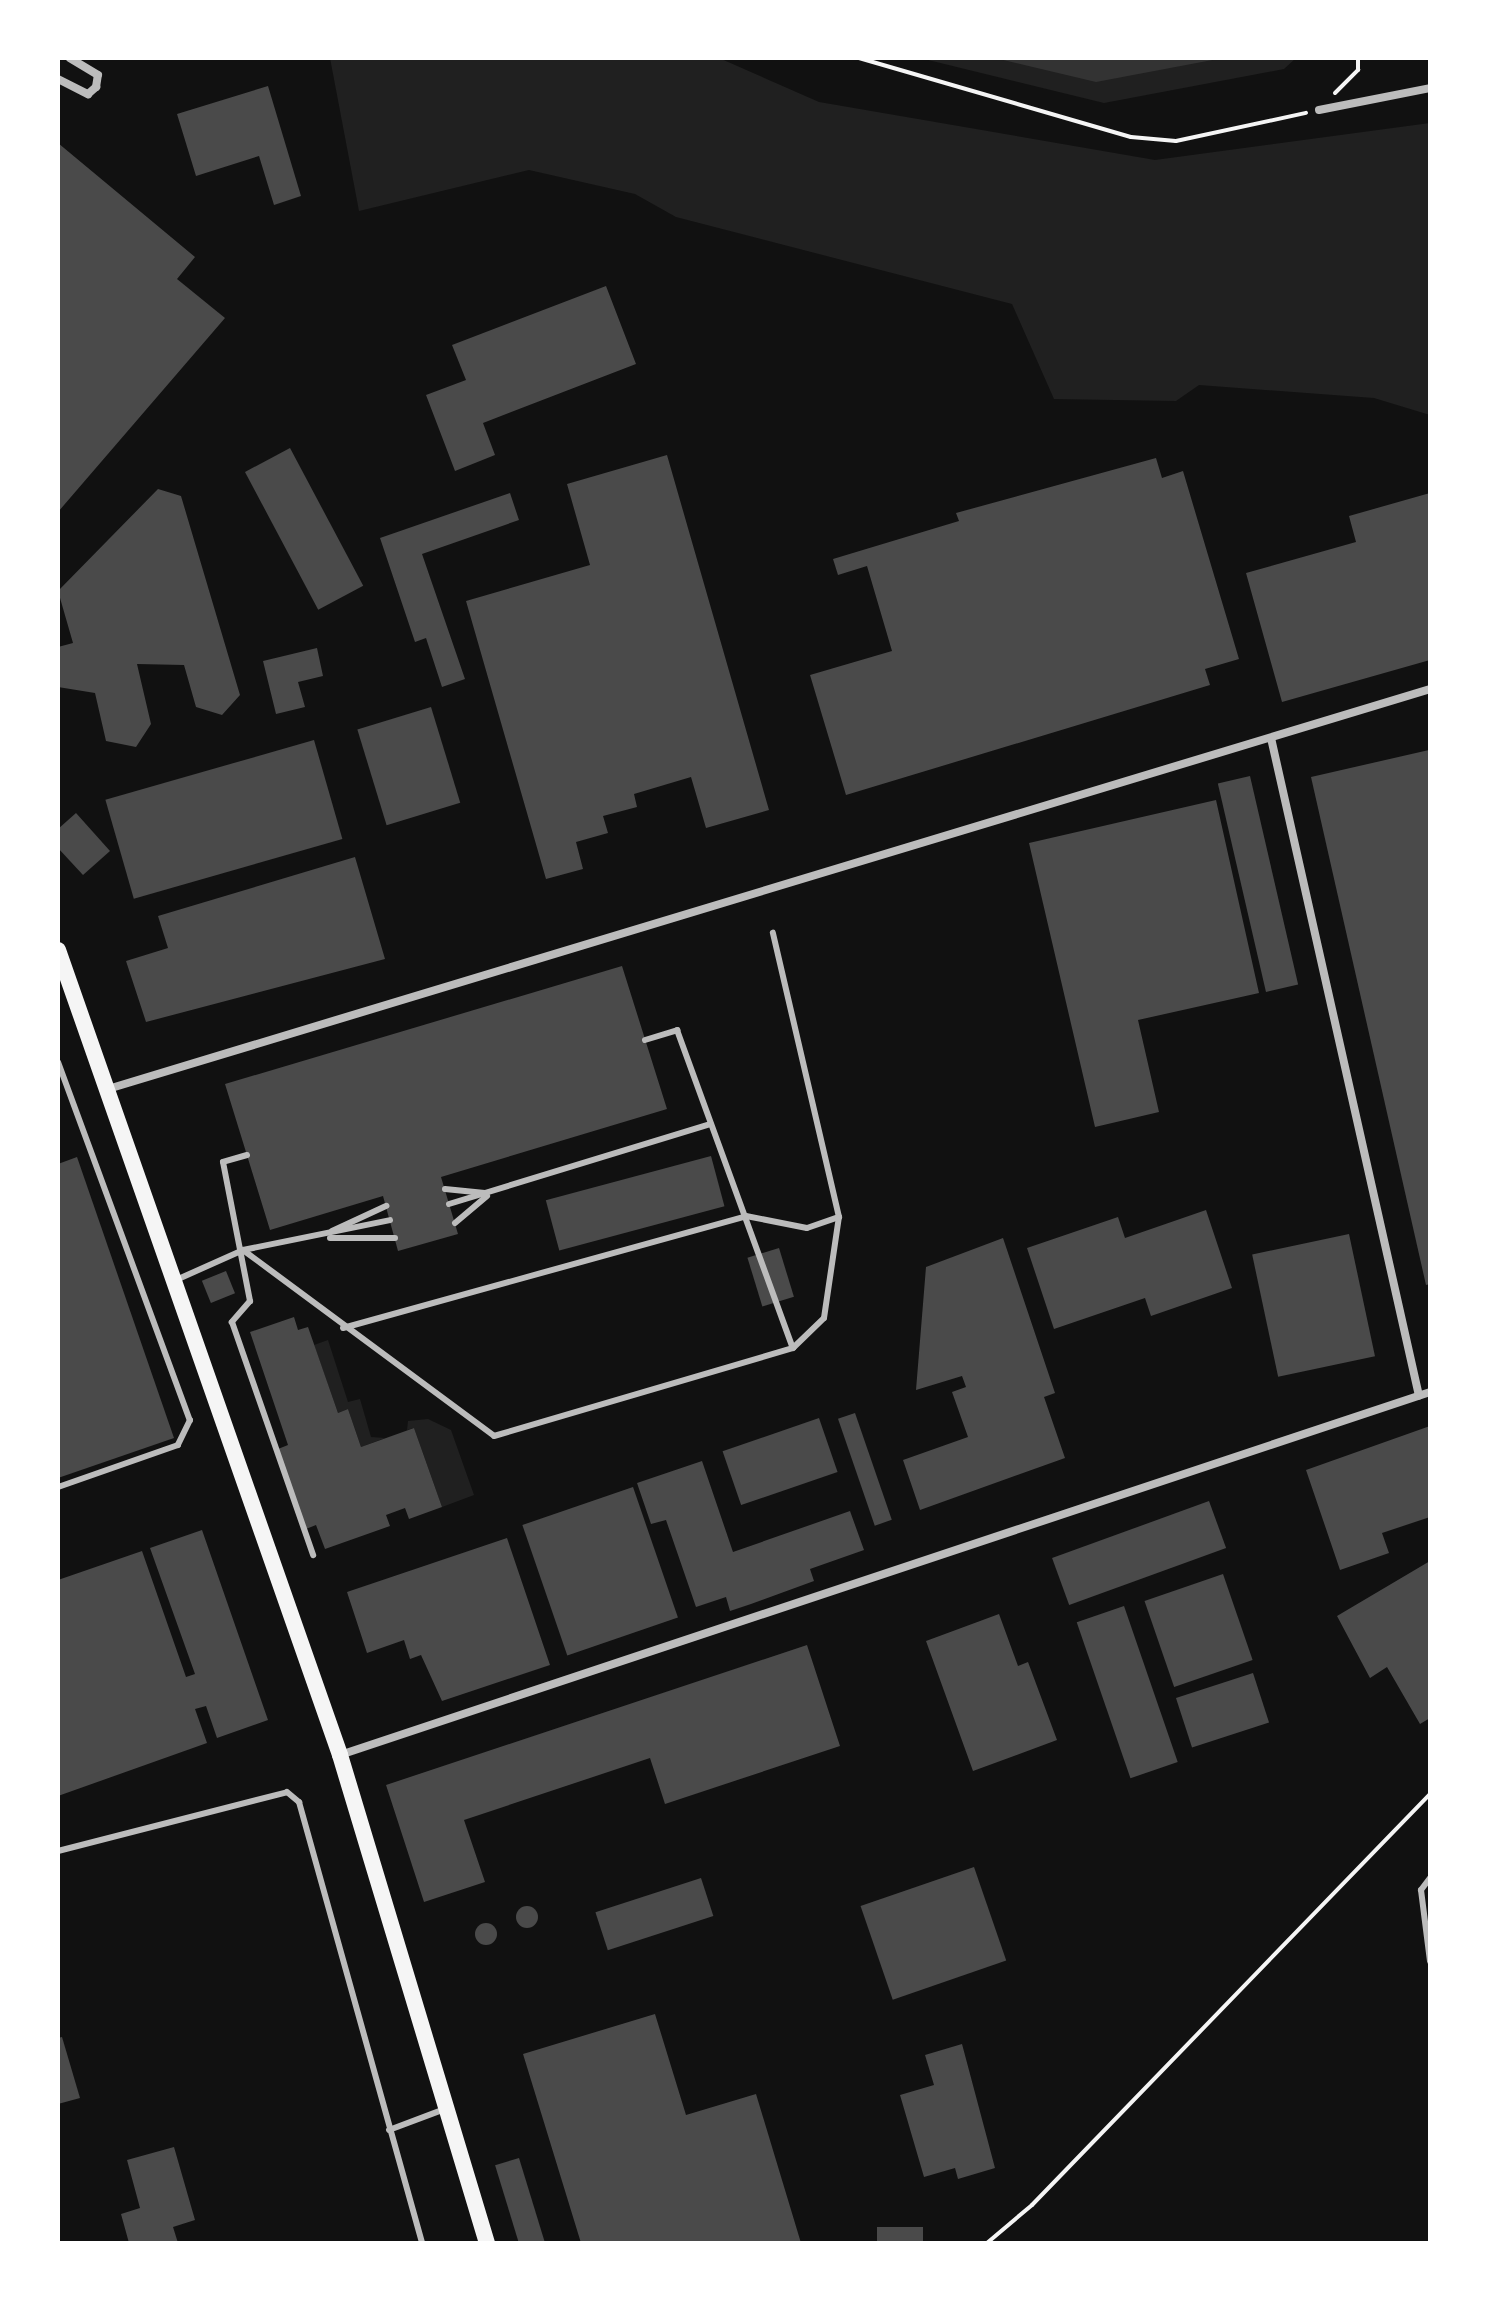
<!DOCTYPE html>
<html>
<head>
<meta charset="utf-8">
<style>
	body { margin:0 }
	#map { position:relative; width:1488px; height:2301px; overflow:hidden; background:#111; font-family:Mulish,sans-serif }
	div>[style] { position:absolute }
	.green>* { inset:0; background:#202020 }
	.water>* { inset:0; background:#333 }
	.building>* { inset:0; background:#4a4a4a; transform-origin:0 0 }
	.round { border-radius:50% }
	.path>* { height:4px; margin:-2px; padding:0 2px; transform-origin:2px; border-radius:2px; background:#f5f5f5 }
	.service>* { height:6px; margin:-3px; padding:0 3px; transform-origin:3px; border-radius:3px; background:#bcbcbc }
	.minor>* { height:8px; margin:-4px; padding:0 4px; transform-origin:4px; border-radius:4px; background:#bcbcbc }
	.secondary>* { height:16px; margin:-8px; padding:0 8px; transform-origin:8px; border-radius:8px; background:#f5f5f5 }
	span { translate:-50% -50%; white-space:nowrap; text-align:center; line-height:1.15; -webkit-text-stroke:7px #fff; paint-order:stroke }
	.frame { position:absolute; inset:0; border:60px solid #fff; pointer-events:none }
</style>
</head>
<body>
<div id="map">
	<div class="green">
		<div style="clip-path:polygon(330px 58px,719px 58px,819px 102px,1155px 160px,1430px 123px,1430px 415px,1374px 398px,1199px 385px,1176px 401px,1054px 399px,1012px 304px,676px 217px,635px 194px,529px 170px,359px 211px)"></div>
		<div style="clip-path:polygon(920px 58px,1296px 58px,1284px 69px,1104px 103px)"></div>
		<div style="clip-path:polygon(328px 1340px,348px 1402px,360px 1399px,371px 1437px,385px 1438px,361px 1447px,348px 1409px,338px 1413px,314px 1345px)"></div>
		<div style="clip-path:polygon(428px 1419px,451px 1430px,474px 1495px,442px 1507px,414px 1428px,407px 1430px,408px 1421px)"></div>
	</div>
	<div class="water">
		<div style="clip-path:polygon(995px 58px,1223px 58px,1096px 82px)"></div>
	</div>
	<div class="building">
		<div style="clip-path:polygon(268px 86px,301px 196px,274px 205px,259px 156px,196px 176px,177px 114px)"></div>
		<div style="clip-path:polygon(58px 143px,195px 257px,177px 279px,225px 318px,58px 512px)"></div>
		<div style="clip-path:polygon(606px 286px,636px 364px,483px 423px,495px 455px,455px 471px,426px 395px,466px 380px,452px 345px)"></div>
		<div style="left:290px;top:448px;width:156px;height:51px;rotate:62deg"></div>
		<div style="clip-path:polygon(667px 455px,769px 810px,706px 828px,691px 777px,634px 794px,637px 807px,603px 816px,608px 833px,576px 842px,583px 869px,546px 879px,466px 601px,590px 565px,567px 484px)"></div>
		<div style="clip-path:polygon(1156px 458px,1162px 478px,1183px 471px,1239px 659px,1205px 669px,1210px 685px,846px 795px,810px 675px,892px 651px,867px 566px,838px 575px,833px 559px,959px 521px,956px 513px)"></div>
		<div style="clip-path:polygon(158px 489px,181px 496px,240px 695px,222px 715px,196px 707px,184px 665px,137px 664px,151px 724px,136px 747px,106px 741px,95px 693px,58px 687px,58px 647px,73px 643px,58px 591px)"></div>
		<div style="clip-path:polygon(510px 493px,519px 520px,422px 554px,465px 679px,442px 687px,426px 638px,415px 642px,380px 538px)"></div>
		<div style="clip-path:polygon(1430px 493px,1430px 660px,1282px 702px,1246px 573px,1356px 542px,1349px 516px)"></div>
		<div style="clip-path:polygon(317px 648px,323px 676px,298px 682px,305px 707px,276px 714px,263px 661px)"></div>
		<div style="left:431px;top:707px;width:100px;height:77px;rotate:73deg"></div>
		<div style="left:314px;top:740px;width:103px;height:217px;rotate:74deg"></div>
		<div style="clip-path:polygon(1429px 750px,1430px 1284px,1426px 1285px,1311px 777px)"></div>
		<div style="left:1250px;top:776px;width:214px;height:33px;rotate:77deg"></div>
		<div style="clip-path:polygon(1216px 800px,1259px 993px,1138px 1020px,1159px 1112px,1095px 1127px,1029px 843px)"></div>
		<div style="clip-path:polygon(76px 813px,110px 851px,83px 875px,58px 848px,58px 829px)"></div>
		<div style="clip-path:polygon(355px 857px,385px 959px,146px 1022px,126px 961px,168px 948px,158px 916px)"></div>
		<div style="clip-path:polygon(622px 966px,667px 1109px,441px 1177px,458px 1234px,398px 1251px,383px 1196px,270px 1230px,225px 1084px)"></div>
		<div style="left:711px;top:1156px;width:52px;height:171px;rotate:75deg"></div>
		<div style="clip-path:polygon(77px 1157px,174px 1438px,58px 1478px,58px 1164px)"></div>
		<div style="clip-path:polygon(1206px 1210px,1232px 1288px,1151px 1316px,1145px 1298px,1054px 1329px,1027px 1248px,1118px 1217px,1125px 1238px)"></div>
		<div style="left:1349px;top:1234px;width:125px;height:99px;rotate:78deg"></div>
		<div style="clip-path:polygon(1003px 1238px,1055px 1393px,1044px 1397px,1065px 1458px,920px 1510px,903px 1460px,968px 1437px,952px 1392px,966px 1387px,962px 1376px,916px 1390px,926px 1267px)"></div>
		<div style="left:779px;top:1248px;width:51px;height:33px;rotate:73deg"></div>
		<div style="left:226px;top:1271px;width:24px;height:26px;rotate:68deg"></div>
		<div style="clip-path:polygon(294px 1317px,298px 1330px,308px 1327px,338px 1413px,348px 1409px,361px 1447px,414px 1428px,442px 1507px,409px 1519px,405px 1508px,386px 1515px,390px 1526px,325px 1549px,316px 1525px,306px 1529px,278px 1449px,288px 1445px,250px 1332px)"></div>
		<div style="left:855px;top:1413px;width:113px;height:18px;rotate:71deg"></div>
		<div style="left:819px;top:1418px;width:57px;height:102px;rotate:71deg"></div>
		<div style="clip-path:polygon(1430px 1426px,1430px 1517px,1382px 1533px,1389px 1553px,1340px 1570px,1306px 1470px)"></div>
		<div style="clip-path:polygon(702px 1461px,733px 1552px,850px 1511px,864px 1550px,810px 1569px,814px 1581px,751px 1604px,730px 1611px,726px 1597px,696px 1607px,666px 1520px,651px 1524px,637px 1483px)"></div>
		<div style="left:633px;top:1487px;width:138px;height:117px;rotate:71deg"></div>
		<div style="left:1209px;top:1501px;width:50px;height:167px;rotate:70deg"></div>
		<div style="clip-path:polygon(202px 1530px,268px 1720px,217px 1738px,206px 1706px,195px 1709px,207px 1743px,58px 1796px,58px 1580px,142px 1551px,186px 1677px,195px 1674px,150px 1548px)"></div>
		<div style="clip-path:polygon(507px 1538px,550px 1665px,442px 1701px,421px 1655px,410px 1659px,404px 1640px,367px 1653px,347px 1592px)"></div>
		<div style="clip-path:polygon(1430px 1561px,1430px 1718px,1420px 1724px,1387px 1667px,1370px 1678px,1337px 1616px)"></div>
		<div style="left:1223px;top:1574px;width:91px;height:83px;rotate:71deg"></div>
		<div style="left:1124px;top:1606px;width:165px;height:50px;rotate:71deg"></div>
		<div style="clip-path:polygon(999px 1614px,1018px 1666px,1028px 1662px,1057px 1740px,973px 1771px,926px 1641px)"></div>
		<div style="clip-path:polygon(807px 1645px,840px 1746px,665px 1804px,650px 1758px,464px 1820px,485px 1882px,424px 1902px,386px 1785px)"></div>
		<div style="left:1253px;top:1673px;width:52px;height:81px;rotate:72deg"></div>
		<div style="left:974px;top:1867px;width:99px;height:120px;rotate:71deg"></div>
		<div style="left:701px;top:1878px;width:40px;height:111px;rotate:72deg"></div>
		<div class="round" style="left:516px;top:1906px;width:22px;height:22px"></div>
		<div class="round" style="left:475px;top:1923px;width:22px;height:22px"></div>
		<div style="clip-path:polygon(655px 2014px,686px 2115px,756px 2094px,801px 2243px,581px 2243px,523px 2054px)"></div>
		<div style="clip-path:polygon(62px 2037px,80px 2098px,58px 2104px,58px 2038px)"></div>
		<div style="clip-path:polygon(962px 2044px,995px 2168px,958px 2179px,955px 2168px,924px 2177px,900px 2095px,934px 2085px,925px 2055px)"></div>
		<div style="clip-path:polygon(174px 2147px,195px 2220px,173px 2227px,178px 2243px,129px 2243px,121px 2214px,140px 2208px,127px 2160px)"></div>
		<div style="left:519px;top:2158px;width:89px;height:25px;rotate:73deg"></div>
		<div style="left:923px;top:2227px;width:16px;height:46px;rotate:90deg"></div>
	</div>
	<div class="path">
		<div style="left:859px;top:58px;width:283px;rotate:16.2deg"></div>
		<div style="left:1131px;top:137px;width:45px;rotate:5.1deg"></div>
		<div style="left:1176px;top:141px;width:133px;rotate:-12.2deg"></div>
		<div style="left:1335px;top:93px;width:33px;rotate:-45deg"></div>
		<div style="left:1358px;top:70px;width:12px;rotate:-90deg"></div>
		<div style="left:987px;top:2243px;width:59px;rotate:-40.2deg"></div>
		<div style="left:1032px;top:2205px;width:572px;rotate:-45.92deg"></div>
	</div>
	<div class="service">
		<div style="left:645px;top:1040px;width:34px;rotate:-17deg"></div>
		<div style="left:677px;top:1030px;width:338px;rotate:70deg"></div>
		<div style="left:58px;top:1062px;width:382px;rotate:69.8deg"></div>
		<div style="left:190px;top:1420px;width:28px;rotate:116deg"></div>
		<div style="left:178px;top:1445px;width:127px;rotate:160.7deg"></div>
		<div style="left:247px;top:1155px;width:25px;rotate:164deg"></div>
		<div style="left:223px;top:1162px;width:142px;rotate:79deg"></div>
		<div style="left:250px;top:1301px;width:28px;rotate:131deg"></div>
		<div style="left:232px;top:1322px;width:247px;rotate:70.8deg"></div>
		<div style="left:445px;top:1189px;width:40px;rotate:5.7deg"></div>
		<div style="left:449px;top:1204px;width:273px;rotate:-17deg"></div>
		<div style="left:455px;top:1223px;width:42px;rotate:-40.2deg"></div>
		<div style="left:332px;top:1231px;width:60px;rotate:-24.8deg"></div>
		<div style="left:330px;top:1238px;width:65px"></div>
		<div style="left:243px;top:1250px;width:312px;rotate:36.5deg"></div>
		<div style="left:494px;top:1436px;width:312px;rotate:-16.4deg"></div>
		<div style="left:793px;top:1348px;width:43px;rotate:-44.1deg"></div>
		<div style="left:824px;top:1318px;width:102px;rotate:-81.6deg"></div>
		<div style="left:839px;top:1217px;width:292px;rotate:-103.1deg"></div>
		<div style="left:176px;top:1280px;width:73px;rotate:-24.1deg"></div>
		<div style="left:243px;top:1250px;width:150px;rotate:-11.5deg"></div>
		<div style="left:343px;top:1328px;width:418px;rotate:-15.5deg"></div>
		<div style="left:746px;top:1216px;width:62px;rotate:11.1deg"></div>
		<div style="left:807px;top:1228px;width:34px;rotate:-19deg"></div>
		<div style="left:58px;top:1851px;width:236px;rotate:-14.4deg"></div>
		<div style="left:287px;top:1792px;width:16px;rotate:40deg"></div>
		<div style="left:299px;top:1802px;width:458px;rotate:74.4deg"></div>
		<div style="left:1430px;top:1878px;width:15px;rotate:127deg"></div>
		<div style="left:1421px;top:1890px;width:72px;rotate:82.8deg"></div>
		<div style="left:389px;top:2130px;width:60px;rotate:-20.6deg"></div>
	</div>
	<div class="minor">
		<div style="left:58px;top:79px;width:34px;rotate:27deg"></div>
		<div style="left:88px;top:94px;width:11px;rotate:-41deg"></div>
		<div style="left:96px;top:87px;width:12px;rotate:-81deg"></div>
		<div style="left:98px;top:75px;width:33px;rotate:-149deg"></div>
		<div style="left:1319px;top:110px;width:113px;rotate:-11.2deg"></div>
		<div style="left:1271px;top:738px;width:674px;rotate:77.32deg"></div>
		<div style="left:108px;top:1089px;width:1381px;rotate:-16.83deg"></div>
		<div style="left:340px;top:1755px;width:1149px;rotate:-18.42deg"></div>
	</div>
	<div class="secondary">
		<div style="left:58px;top:950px;width:853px;rotate:70.69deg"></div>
		<div style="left:340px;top:1755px;width:510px;rotate:73.24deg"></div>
	</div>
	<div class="frame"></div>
</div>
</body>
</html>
